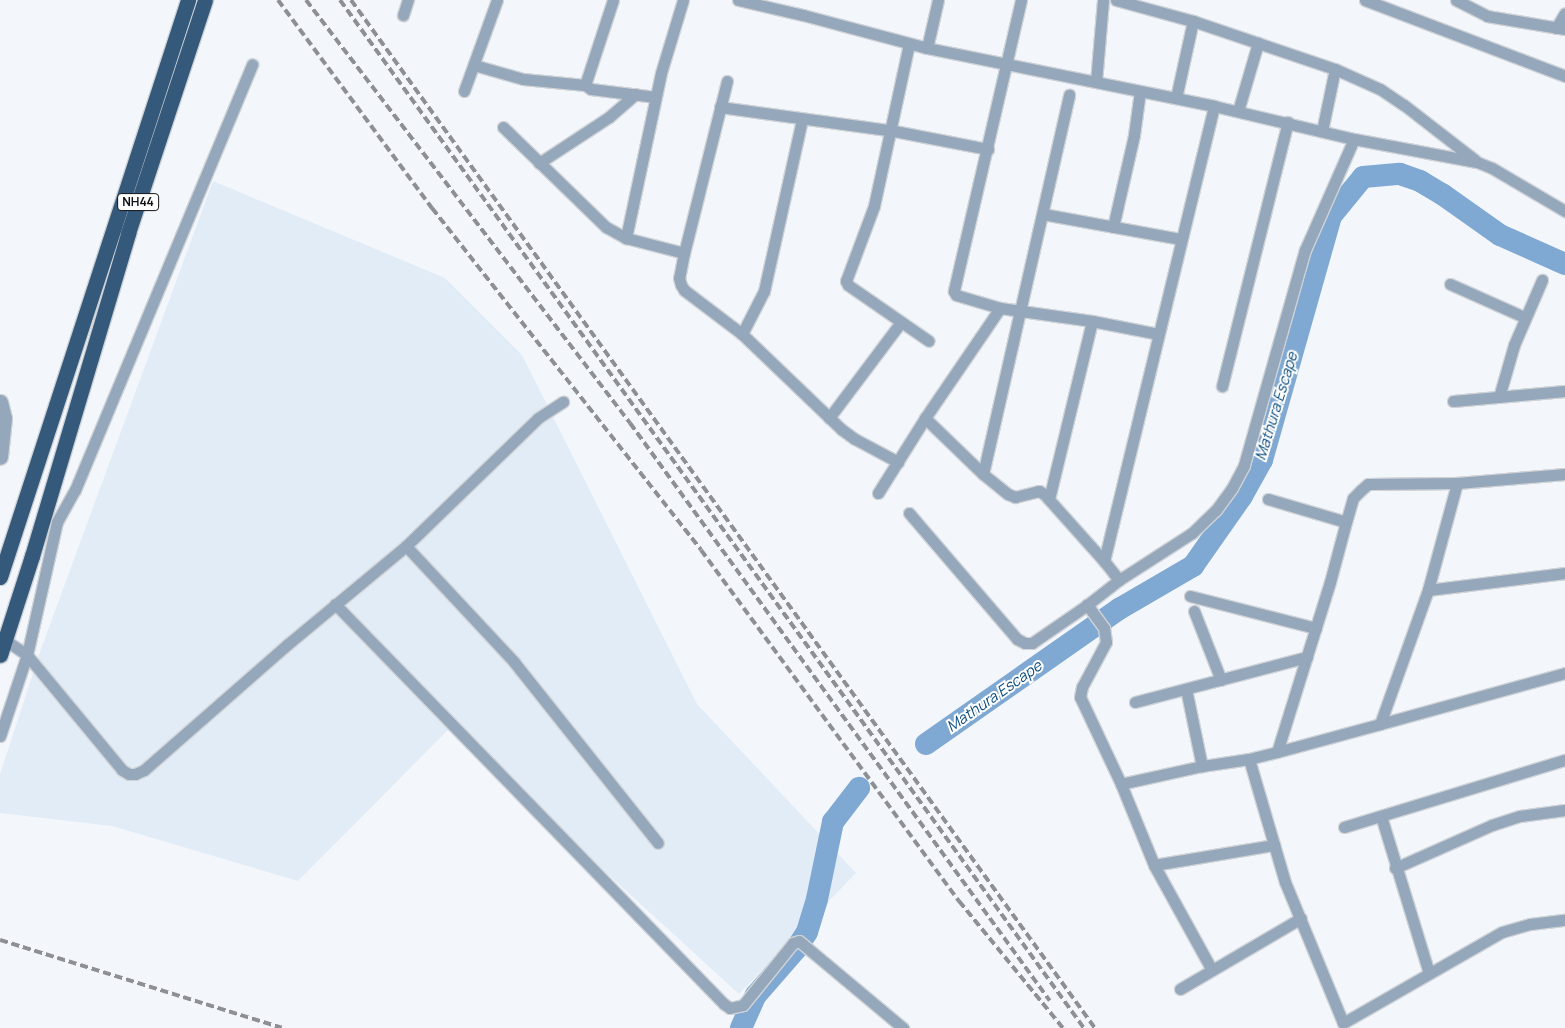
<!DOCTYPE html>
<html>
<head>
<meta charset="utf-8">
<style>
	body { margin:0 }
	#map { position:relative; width:1565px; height:1028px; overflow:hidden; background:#f3f7fc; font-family:Manrope,sans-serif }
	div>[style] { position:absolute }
	.built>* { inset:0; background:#e2ecf6 }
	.river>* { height:22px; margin:-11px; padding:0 11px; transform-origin:11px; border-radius:11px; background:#7fa8d2 }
	.roads { filter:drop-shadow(1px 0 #cfd3d7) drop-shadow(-1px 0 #cfd3d7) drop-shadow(0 1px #cfd3d7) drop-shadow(0 -1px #cfd3d7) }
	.minor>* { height:11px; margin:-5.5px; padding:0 5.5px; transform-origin:5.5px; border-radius:5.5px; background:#95a7ba }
	.tertiary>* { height:15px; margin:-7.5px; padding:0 7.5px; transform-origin:7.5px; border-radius:7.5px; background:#95a7ba }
	.trunk>* { height:15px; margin:-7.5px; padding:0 7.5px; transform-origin:7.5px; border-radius:7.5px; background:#35597b }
	.rail>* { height:4px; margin-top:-2px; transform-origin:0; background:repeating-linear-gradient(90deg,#8d8f93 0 8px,transparent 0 12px) }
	span { translate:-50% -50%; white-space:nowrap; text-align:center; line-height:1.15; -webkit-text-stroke:4px #fff; paint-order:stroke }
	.shield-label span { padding:1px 4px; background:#fff; border:1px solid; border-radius:4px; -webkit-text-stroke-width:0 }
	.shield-label { font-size:12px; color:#121315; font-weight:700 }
	.water-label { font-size:15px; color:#0a4c7f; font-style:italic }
</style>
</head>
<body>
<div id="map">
	<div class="built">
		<div style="clip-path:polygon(213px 181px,445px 278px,522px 355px,697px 704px,856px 873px,739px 994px,449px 729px,298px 881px,112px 826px,0 813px,0 774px,41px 649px)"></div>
	</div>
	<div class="river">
		<div style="left:926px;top:744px;width:236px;rotate:-35deg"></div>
		<div style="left:1119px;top:609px;width:86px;rotate:-30.2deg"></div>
		<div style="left:1193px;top:566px;width:85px;rotate:-55deg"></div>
		<div style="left:1242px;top:496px;width:41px;rotate:-60.9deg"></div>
		<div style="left:1262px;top:460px;width:254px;rotate:-74.2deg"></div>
		<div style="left:1331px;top:216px;width:50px;rotate:-50.6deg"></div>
		<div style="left:1363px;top:177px;width:37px;rotate:-5deg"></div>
		<div style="left:1400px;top:174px;width:21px;rotate:19deg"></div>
		<div style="left:1420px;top:181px;width:26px;rotate:31deg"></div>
		<div style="left:1442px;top:194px;width:71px;rotate:35.3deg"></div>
		<div style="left:1500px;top:235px;width:71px;rotate:24deg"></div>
		<div style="left:741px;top:1028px;width:36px;rotate:-66deg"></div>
		<div style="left:756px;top:995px;width:61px;rotate:-49deg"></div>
		<div style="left:796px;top:949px;width:20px;rotate:-57deg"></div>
		<div style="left:807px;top:932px;width:34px;rotate:-73deg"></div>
		<div style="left:817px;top:899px;width:79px;rotate:-78.3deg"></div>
		<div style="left:833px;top:822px;width:43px;rotate:-52.6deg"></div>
	</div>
	<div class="roads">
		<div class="minor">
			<div style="left:613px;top:0;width:89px;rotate:108.2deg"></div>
			<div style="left:585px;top:85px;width:7px;rotate:34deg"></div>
			<div style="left:591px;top:89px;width:65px;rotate:7deg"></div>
			<div style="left:683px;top:0;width:76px;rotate:106.8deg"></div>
			<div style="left:661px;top:73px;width:169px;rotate:102deg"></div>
			<div style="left:626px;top:238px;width:60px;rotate:14.5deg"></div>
			<div style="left:738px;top:0;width:67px;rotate:13deg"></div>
			<div style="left:803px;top:15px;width:128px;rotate:14.9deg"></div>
			<div style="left:927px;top:48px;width:293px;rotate:11.4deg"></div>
			<div style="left:1214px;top:106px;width:144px;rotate:13.3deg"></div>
			<div style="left:1354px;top:139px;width:125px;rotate:10.6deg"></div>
			<div style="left:1477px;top:162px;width:16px;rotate:22deg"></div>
			<div style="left:1492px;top:168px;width:85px;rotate:30.5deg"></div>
			<div style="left:1021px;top:0;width:299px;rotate:103deg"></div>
			<div style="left:954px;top:291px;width:4px;rotate:63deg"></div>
			<div style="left:956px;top:295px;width:46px;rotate:16.5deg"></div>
			<div style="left:1000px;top:308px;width:93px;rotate:8deg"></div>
			<div style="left:1092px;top:321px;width:67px;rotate:11.1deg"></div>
			<div style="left:1116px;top:0;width:80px;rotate:15.3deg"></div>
			<div style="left:1193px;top:21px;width:150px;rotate:18.7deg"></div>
			<div style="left:1335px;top:69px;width:49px;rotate:24deg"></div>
			<div style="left:1380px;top:89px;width:29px;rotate:34deg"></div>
			<div style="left:1404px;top:105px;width:90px;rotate:37.8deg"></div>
			<div style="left:1365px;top:0;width:214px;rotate:20.8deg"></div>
			<div style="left:1456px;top:0;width:35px;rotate:27deg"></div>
			<div style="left:1487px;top:16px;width:79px;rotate:9.5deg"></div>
			<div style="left:403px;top:15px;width:16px;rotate:-72deg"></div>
			<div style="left:1556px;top:28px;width:17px;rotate:-59deg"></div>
			<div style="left:909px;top:44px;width:166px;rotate:102.2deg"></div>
			<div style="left:874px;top:206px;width:80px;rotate:110.5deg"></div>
			<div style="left:846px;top:281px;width:4px;rotate:63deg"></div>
			<div style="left:848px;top:285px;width:98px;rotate:34.7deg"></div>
			<div style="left:927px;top:48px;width:49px;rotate:-77.1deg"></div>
			<div style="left:474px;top:65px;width:51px;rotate:15.9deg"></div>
			<div style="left:523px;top:79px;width:62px;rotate:5.5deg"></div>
			<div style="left:727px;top:81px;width:177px;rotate:104deg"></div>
			<div style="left:684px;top:253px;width:25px;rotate:101deg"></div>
			<div style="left:679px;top:278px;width:7px;rotate:74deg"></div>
			<div style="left:681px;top:285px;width:6px;rotate:59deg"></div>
			<div style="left:684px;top:290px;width:73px;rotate:37.2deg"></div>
			<div style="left:742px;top:334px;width:137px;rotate:43.8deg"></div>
			<div style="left:841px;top:429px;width:17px;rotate:36deg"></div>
			<div style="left:855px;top:439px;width:49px;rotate:28.1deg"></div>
			<div style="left:1096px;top:82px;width:82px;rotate:-85.1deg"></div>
			<div style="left:464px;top:91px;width:97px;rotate:-70.1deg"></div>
			<div style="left:1176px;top:98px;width:79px;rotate:-77.6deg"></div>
			<div style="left:720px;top:107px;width:171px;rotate:7.8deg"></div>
			<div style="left:889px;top:130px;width:101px;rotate:10.9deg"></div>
			<div style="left:1238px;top:111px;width:71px;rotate:-73.6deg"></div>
			<div style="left:503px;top:127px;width:144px;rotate:44.2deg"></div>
			<div style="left:606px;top:227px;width:23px;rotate:29deg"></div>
			<div style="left:1322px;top:131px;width:63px;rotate:-78.2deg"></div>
			<div style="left:539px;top:163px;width:84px;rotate:-33.3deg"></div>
			<div style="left:609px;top:117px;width:35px;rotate:-41deg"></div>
			<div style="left:1043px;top:214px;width:139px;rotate:10.3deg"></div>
			<div style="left:1113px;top:227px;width:94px;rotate:-77.1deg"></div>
			<div style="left:1134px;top:135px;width:44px;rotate:-82.2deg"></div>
			<div style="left:1450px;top:284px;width:81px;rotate:24deg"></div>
			<div style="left:742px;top:334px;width:48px;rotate:-62.9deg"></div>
			<div style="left:764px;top:291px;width:176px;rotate:-77.5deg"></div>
			<div style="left:1222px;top:386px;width:272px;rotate:-76deg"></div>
			<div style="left:1499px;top:397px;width:54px;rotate:-73.9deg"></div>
			<div style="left:1514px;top:345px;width:71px;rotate:-66.7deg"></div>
			<div style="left:1453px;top:401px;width:112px;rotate:-5.1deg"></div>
			<div style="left:829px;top:418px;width:120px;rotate:-53.1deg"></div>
			<div style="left:925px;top:418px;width:81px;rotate:44deg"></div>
			<div style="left:983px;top:474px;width:32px;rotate:39deg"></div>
			<div style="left:1008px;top:494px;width:8px;rotate:23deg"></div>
			<div style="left:1015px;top:497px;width:25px;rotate:-14deg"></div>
			<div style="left:1039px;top:491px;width:6px;rotate:31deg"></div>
			<div style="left:1044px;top:494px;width:90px;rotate:48.2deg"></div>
			<div style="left:983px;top:474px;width:389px;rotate:-77.2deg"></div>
			<div style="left:1565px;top:474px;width:108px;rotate:175.2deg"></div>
			<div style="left:1457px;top:483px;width:89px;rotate:179.4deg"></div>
			<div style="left:1368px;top:484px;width:9px;rotate:139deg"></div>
			<div style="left:1361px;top:490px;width:11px;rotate:135deg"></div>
			<div style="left:1353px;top:498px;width:25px;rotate:106deg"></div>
			<div style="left:1346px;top:522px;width:62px;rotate:104.9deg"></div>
			<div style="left:1330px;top:582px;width:178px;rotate:107.3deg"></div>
			<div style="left:1277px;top:752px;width:29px;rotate:166deg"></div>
			<div style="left:1249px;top:759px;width:128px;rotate:73.7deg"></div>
			<div style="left:1285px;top:882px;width:152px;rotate:67.6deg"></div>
			<div style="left:1343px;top:1023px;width:183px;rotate:-29.8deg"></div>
			<div style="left:1502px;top:932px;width:29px;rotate:-16deg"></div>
			<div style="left:1530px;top:924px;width:35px;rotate:-7deg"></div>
			<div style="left:878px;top:493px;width:89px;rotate:-57.9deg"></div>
			<div style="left:925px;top:418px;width:133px;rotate:-55.7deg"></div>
			<div style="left:1049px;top:499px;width:183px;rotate:-76.4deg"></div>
			<div style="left:1268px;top:499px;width:81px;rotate:16.4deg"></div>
			<div style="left:909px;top:513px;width:166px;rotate:49.4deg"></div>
			<div style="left:1017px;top:639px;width:9px;rotate:27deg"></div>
			<div style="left:1025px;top:643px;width:7px"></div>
			<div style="left:1032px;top:643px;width:67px;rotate:-34.6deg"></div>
			<div style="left:406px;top:546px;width:158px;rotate:47deg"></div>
			<div style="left:514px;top:662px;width:231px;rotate:51.5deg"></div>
			<div style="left:1119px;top:580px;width:24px;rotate:-128deg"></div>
			<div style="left:1104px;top:561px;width:468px;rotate:-76.4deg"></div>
			<div style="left:1428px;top:590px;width:138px;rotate:-7.1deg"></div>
			<div style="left:1190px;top:596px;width:130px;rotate:14.3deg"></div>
			<div style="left:335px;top:604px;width:558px;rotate:45.8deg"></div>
			<div style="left:724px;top:1004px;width:7px;rotate:34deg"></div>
			<div style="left:730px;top:1008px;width:13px;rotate:-13deg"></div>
			<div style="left:743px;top:1005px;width:80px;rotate:-51.1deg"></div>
			<div style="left:793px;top:943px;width:6px;rotate:-18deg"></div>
			<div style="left:799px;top:941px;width:136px;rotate:39.9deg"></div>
			<div style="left:1194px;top:611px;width:74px;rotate:68.6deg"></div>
			<div style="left:5px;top:640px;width:27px;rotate:34deg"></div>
			<div style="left:27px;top:655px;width:149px;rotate:50.4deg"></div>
			<div style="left:122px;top:770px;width:8px;rotate:30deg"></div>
			<div style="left:129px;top:774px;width:6px"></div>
			<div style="left:135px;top:774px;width:10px;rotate:-24deg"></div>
			<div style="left:144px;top:770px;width:191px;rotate:-41.2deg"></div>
			<div style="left:288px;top:644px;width:153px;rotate:-39.7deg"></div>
			<div style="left:406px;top:546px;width:184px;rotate:-44.1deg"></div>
			<div style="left:538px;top:418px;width:30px;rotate:-33deg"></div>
			<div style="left:1186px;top:689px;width:79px;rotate:78.3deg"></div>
			<div style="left:1135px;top:702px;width:178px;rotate:-14.7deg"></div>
			<div style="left:1380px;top:724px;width:192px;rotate:-15.4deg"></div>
			<div style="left:0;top:736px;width:85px;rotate:-71.6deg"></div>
			<div style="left:27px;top:655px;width:136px;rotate:-77.3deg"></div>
			<div style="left:57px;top:522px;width:37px;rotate:-61deg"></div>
			<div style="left:75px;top:490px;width:461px;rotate:-67.4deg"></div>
			<div style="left:1277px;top:752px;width:107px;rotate:-15.2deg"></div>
			<div style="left:1380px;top:724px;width:142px;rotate:-70.3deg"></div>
			<div style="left:1428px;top:590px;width:111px;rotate:-74.8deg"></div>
			<div style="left:1249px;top:759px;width:48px;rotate:171.5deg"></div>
			<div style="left:1202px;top:766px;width:83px;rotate:167.5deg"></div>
			<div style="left:1121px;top:784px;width:96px;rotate:-115.2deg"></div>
			<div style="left:1080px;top:697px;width:10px;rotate:-79deg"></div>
			<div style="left:1082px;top:687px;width:51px;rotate:-61.9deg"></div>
			<div style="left:1106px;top:642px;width:14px;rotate:-98deg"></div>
			<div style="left:1104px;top:628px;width:29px;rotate:-126deg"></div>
			<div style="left:1087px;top:605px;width:41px;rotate:-38deg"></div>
			<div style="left:1119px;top:580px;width:87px;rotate:-32.8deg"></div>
			<div style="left:1192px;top:533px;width:33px;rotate:-44deg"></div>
			<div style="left:1216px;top:510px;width:27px;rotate:-54deg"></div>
			<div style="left:1232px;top:488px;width:26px;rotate:-62deg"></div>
			<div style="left:1244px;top:465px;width:223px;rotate:-74.2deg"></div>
			<div style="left:1305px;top:250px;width:121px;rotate:-66.2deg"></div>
			<div style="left:1121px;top:784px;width:87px;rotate:67.8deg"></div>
			<div style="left:1154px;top:865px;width:122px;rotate:-9.5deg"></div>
			<div style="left:1381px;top:816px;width:164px;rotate:73deg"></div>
			<div style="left:1344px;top:827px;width:231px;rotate:-16.9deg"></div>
			<div style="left:1154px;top:865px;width:120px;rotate:61.1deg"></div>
			<div style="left:1395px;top:868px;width:106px;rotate:-23.9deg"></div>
			<div style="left:1492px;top:825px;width:29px;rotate:-18deg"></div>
			<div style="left:1520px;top:816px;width:45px;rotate:-7.6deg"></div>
			<div style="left:1180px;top:989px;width:140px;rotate:-30.4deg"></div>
		</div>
		<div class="tertiary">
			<div style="left:0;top:402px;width:16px;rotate:76deg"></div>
			<div style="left:4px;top:418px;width:39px;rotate:96deg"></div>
		</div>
		<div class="trunk">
			<div style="left:0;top:577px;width:607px;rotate:-71.95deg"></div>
			<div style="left:0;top:655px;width:104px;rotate:-72.1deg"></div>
			<div style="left:32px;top:556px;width:337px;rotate:-73.4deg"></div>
			<div style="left:128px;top:233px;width:245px;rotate:-71.7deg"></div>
		</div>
	</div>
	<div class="rail">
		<div style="left:278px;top:0;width:259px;rotate:53.5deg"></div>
		<div style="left:432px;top:208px;width:435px;rotate:51.8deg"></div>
		<div style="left:701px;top:550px;width:436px;rotate:53.7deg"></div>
		<div style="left:959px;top:901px;width:164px;rotate:50.7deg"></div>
		<div style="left:306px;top:0;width:533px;rotate:52.55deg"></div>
		<div style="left:630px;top:423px;width:714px;rotate:54deg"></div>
		<div style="left:340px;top:0;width:1269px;rotate:54.11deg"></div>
		<div style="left:351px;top:0;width:1269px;rotate:54.11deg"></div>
		<div style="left:0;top:940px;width:295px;rotate:17.3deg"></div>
	</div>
	<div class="shield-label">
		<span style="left:138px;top:202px">NH44</span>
	</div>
	<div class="water-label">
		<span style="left:1276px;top:406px;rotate:-73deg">Mathura Escape</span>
		<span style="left:994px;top:696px;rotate:-35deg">Mathura Escape</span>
	</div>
</div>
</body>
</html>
